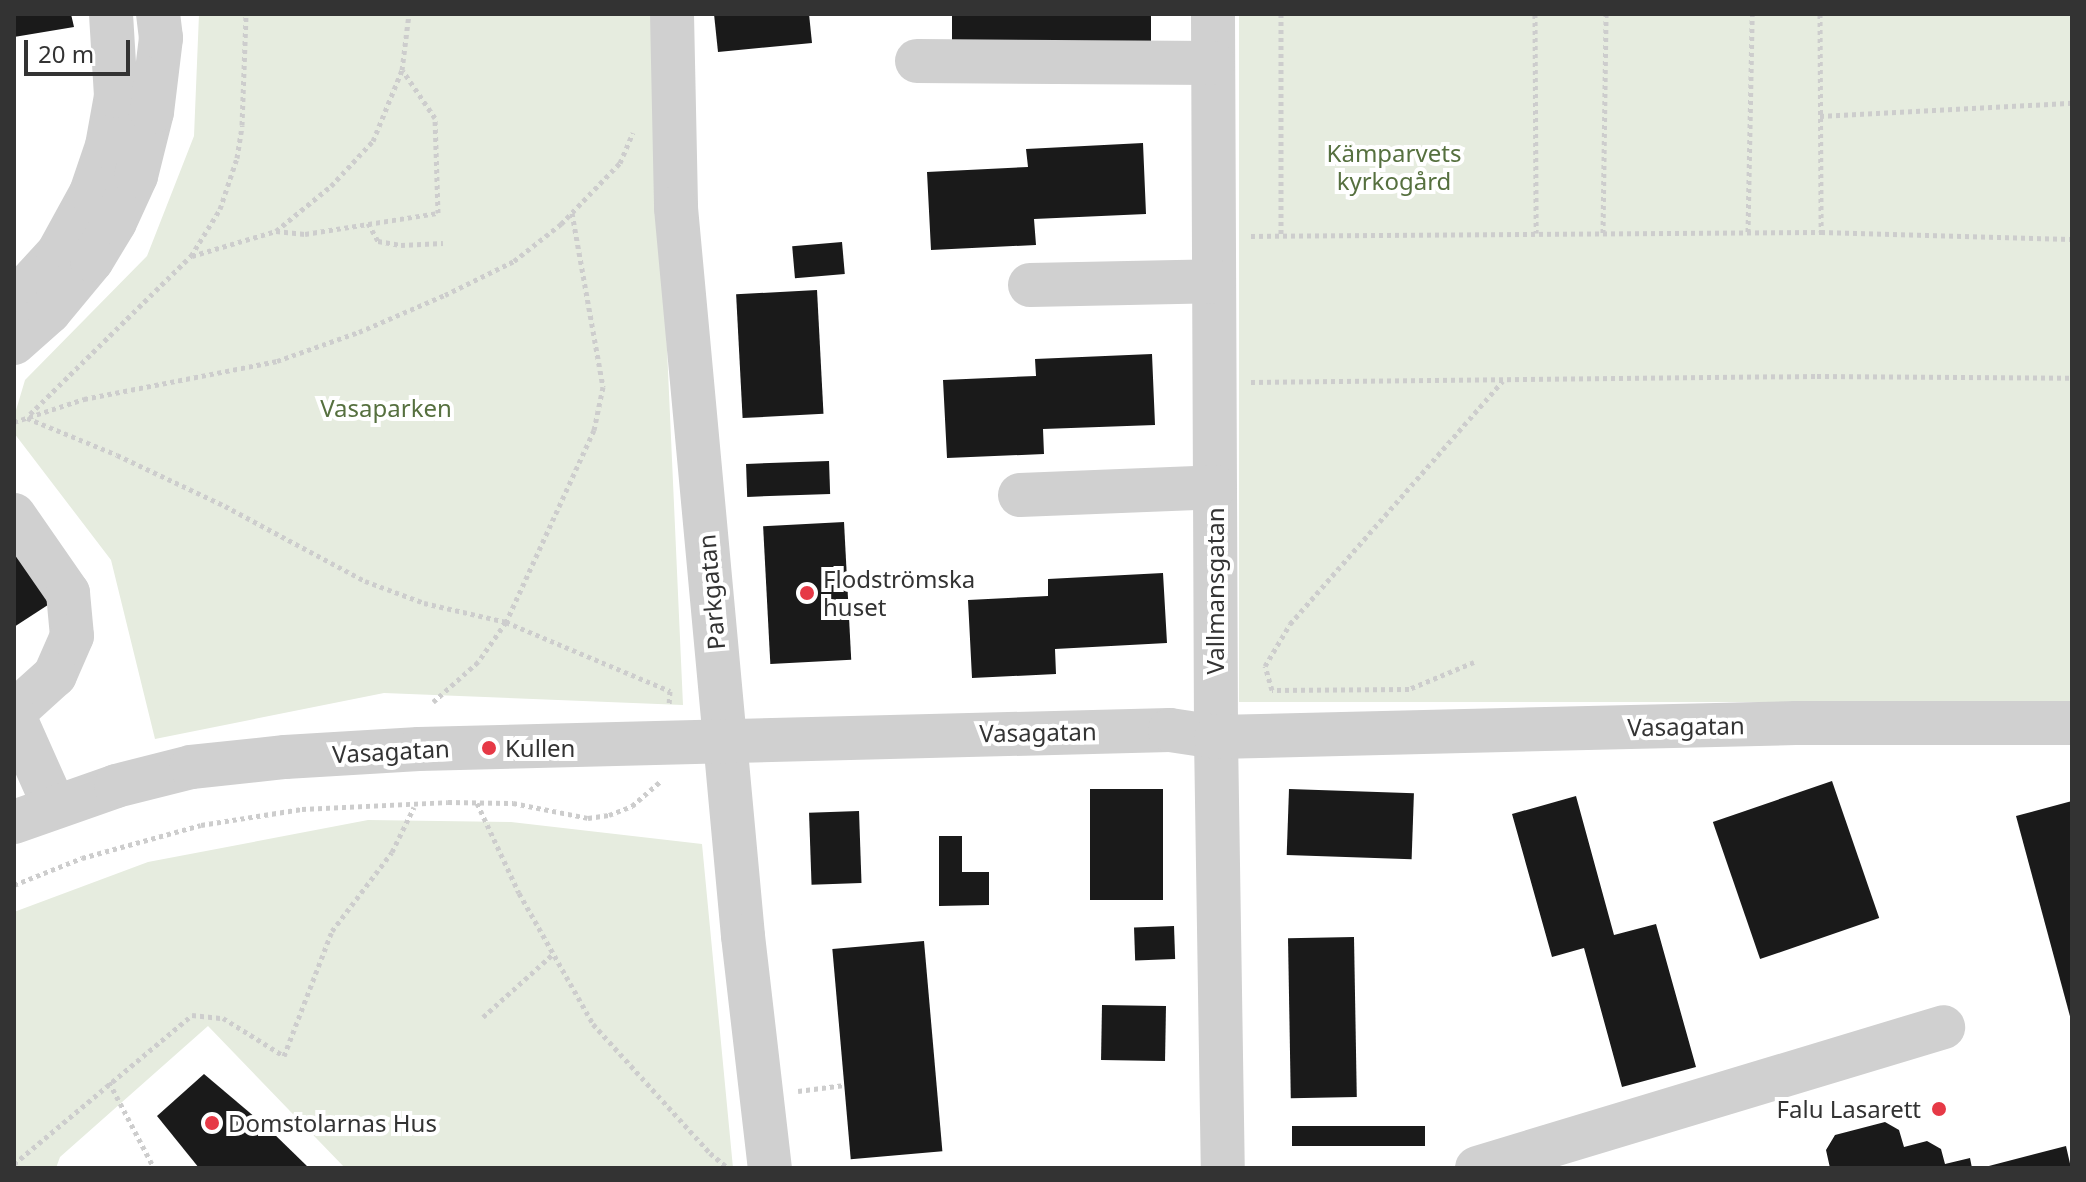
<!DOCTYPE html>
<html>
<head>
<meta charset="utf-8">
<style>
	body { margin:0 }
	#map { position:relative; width:2086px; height:1182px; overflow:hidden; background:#fff; font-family:"Noto Sans",sans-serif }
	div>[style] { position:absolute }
	.green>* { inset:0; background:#e6ecdf; transform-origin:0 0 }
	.building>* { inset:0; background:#1a1a1a; transform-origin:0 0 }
	.path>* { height:5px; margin-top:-2.5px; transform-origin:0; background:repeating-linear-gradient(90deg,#cdcdcd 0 4px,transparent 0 8px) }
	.minor>* { height:44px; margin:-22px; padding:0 22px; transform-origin:22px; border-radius:22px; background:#d0d0d0 }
	.dots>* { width:22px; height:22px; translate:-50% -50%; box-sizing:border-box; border:4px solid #fff; border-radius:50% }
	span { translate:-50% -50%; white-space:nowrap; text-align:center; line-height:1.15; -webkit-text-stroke:8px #fff; paint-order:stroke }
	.park-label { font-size:24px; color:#56703f }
	.poi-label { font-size:24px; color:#333 }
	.left { translate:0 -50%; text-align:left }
	.right { translate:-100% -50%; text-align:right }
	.street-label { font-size:24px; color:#333 }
	.frame { position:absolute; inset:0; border:16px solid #333; pointer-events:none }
	.scale { position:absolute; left:24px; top:40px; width:106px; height:36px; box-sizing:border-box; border:4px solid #333; border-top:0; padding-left:10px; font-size:24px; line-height:28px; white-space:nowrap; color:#333; -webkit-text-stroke:6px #fff; paint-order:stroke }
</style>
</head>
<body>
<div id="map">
	<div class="green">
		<div style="clip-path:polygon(199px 14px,652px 14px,683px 705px,384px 693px,155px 739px,111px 560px,14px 433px,14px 417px,25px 380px,147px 256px,194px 136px)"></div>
		<div style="left:1239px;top:14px;width:833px;height:688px"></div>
		<div style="clip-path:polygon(368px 820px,511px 822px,702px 844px,733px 1168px,345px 1168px,208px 1026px,60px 1157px,56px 1168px,14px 1168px,14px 912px,148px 862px)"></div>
	</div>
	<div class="building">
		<div style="clip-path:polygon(14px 14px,71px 14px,74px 27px,14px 37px)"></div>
		<div style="clip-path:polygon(714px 14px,809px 14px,812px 43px,718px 52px)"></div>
		<div style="left:952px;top:14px;width:199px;height:30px"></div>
		<div style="clip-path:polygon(1143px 143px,1146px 214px,1034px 219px,1036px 245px,931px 250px,927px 172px,1028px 167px,1026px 149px)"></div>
		<div style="left:842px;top:242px;width:32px;height:50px;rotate:85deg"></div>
		<div style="left:817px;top:290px;width:124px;height:81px;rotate:87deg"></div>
		<div style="clip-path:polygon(1152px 354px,1155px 425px,1043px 429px,1044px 454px,947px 458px,943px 380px,1036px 376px,1035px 359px)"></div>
		<div style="left:829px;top:461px;width:33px;height:83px;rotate:88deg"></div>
		<div style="left:844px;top:522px;width:138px;height:81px;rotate:87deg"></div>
		<div style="clip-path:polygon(14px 540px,54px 601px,14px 627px)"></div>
		<div style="clip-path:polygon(1163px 573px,1167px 643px,1055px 649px,1056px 674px,972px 678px,968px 600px,1048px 596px,1048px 579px)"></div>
		<div style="left:1832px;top:781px;width:145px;height:126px;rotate:71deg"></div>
		<div style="left:1090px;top:789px;width:73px;height:111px"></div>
		<div style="left:1289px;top:789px;width:125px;height:66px;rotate:2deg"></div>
		<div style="clip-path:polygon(1576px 796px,1614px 935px,1656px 924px,1696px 1067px,1622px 1087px,1584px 948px,1552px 957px,1512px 814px)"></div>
		<div style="clip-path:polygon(2072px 801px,2072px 1020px,2071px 1020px,2016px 816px)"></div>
		<div style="left:859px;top:811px;width:72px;height:50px;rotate:88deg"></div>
		<div style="clip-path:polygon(939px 836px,962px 836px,962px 872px,989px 872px,989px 905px,939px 906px)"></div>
		<div style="left:1174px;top:926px;width:33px;height:40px;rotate:88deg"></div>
		<div style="left:1354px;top:937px;width:160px;height:66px;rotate:89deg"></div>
		<div style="left:924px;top:941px;width:211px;height:92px;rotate:85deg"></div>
		<div style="left:1102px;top:1005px;width:64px;height:55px;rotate:1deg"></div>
		<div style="clip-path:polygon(204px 1074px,270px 1130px,309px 1168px,199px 1168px,157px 1116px)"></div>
		<div style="clip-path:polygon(1885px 1122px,1899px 1130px,1904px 1147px,1927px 1141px,1941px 1149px,1945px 1164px,1970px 1158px,1972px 1168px,1830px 1168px,1826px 1150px,1835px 1135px)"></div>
		<div style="left:1292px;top:1126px;width:133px;height:20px"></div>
		<div style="clip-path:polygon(2066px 1146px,2071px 1168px,1986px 1168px,1985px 1167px)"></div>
	</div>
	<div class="path">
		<div style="left:1281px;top:14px;width:223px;rotate:90deg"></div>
		<div style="left:1535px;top:14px;width:219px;rotate:89.7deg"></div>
		<div style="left:1820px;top:14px;width:218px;rotate:89.7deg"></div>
		<div style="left:1820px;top:116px;width:252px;rotate:-3deg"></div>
		<div style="left:572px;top:213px;width:177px;rotate:79.9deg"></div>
		<div style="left:603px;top:387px;width:44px;rotate:101.8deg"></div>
		<div style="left:594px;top:430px;width:211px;rotate:114.6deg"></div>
		<div style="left:506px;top:622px;width:178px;rotate:22.8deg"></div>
		<div style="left:670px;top:691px;width:13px;rotate:94deg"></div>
		<div style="left:368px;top:223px;width:21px;rotate:61deg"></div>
		<div style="left:378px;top:241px;width:23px;rotate:10deg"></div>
		<div style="left:401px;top:245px;width:42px;rotate:-2.7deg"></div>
		<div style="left:276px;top:231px;width:29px;rotate:6deg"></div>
		<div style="left:305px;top:234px;width:135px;rotate:-9deg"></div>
		<div style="left:438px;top:213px;width:95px;rotate:-91.8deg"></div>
		<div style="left:435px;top:118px;width:57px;rotate:-124.2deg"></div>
		<div style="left:1748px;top:232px;width:218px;rotate:-88.9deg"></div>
		<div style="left:1603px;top:233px;width:219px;rotate:-89.2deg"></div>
		<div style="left:1251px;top:236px;width:570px;rotate:-0.4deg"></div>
		<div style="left:1821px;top:232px;width:251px;rotate:1.6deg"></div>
		<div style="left:192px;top:256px;width:88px;rotate:-16.6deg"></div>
		<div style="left:276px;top:231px;width:71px;rotate:-39.3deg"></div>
		<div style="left:331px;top:186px;width:62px;rotate:-47deg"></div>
		<div style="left:373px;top:141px;width:77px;rotate:-67.8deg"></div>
		<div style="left:402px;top:70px;width:56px;rotate:-82.9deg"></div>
		<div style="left:1251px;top:382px;width:566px;rotate:-0.61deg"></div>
		<div style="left:1817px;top:376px;width:255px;rotate:0.4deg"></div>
		<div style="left:30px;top:414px;width:226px;rotate:-44.5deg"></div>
		<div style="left:191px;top:256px;width:55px;rotate:-58.3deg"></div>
		<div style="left:220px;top:209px;width:54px;rotate:-71.6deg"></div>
		<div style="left:237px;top:158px;width:33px;rotate:-81deg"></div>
		<div style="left:242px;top:125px;width:111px;rotate:-87.9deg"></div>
		<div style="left:27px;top:418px;width:97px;rotate:22.3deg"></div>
		<div style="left:117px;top:455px;width:119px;rotate:25.3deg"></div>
		<div style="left:225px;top:506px;width:159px;rotate:28.2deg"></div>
		<div style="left:365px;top:581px;width:63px;rotate:20.4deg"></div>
		<div style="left:424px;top:603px;width:84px;rotate:13deg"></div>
		<div style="left:506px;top:622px;width:49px;rotate:125deg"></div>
		<div style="left:478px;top:662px;width:60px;rotate:138.4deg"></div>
		<div style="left:14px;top:422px;width:74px;rotate:-18.2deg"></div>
		<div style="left:84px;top:399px;width:197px;rotate:-11.1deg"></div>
		<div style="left:277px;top:361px;width:87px;rotate:-19.5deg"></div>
		<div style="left:359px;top:332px;width:94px;rotate:-23.3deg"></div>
		<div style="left:445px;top:295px;width:77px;rotate:-26.2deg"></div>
		<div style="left:514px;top:261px;width:60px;rotate:-38.2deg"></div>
		<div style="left:561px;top:224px;width:85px;rotate:-46deg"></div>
		<div style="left:620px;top:163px;width:33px;rotate:-67deg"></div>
		<div style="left:1474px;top:662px;width:70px;rotate:157.4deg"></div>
		<div style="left:1409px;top:689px;width:137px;rotate:179.6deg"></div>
		<div style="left:1272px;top:690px;width:25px;rotate:-106deg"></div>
		<div style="left:1265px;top:666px;width:49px;rotate:-59.2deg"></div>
		<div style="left:1290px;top:624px;width:323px;rotate:-48.8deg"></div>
		<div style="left:477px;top:803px;width:99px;rotate:65deg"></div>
		<div style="left:519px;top:893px;width:150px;rotate:60.5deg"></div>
		<div style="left:593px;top:1024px;width:174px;rotate:47.8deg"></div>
		<div style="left:710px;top:1153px;width:23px;rotate:40deg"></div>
		<div style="left:14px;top:885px;width:73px;rotate:-21.7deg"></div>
		<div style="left:82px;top:858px;width:123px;rotate:-15.5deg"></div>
		<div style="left:201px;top:825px;width:102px;rotate:-9deg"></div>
		<div style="left:302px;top:809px;width:146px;rotate:-2.7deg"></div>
		<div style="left:448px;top:802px;width:65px;rotate:0.9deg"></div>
		<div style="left:513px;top:803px;width:76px;rotate:11.3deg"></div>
		<div style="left:588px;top:818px;width:21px;rotate:-8deg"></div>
		<div style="left:609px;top:815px;width:25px;rotate:-21deg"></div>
		<div style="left:632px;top:806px;width:38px;rotate:-41deg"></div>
		<div style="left:483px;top:1017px;width:94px;rotate:-42deg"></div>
		<div style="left:109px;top:1082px;width:97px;rotate:62.4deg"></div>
		<div style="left:798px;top:1091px;width:47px;rotate:-7.3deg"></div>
		<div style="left:14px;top:1164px;width:232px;rotate:-39.9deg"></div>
		<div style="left:192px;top:1015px;width:31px;rotate:6deg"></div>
		<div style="left:223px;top:1018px;width:72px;rotate:31.9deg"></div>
		<div style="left:284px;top:1056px;width:134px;rotate:-69deg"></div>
		<div style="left:332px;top:931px;width:99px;rotate:-52.8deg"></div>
		<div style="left:392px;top:852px;width:50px;rotate:-63.9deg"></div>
	</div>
	<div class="minor">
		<div style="left:672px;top:14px;width:194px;rotate:88.8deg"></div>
		<div style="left:676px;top:208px;width:731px;rotate:84.74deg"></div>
		<div style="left:743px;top:936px;width:234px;rotate:83.4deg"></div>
		<div style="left:1213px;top:14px;width:723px;rotate:89.76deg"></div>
		<div style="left:1216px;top:737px;width:431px;rotate:89.1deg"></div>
		<div style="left:917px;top:61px;width:296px;rotate:0.4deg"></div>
		<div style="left:1030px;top:285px;width:184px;rotate:-1.2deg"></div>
		<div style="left:14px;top:301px;width:65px;rotate:-47.5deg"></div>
		<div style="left:58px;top:253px;width:68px;rotate:-61.2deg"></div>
		<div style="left:91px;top:193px;width:50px;rotate:-71.2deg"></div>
		<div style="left:107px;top:146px;width:51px;rotate:-79.8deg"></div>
		<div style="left:116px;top:96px;width:82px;rotate:-93.5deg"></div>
		<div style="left:14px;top:343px;width:47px;rotate:-41.5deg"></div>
		<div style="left:49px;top:312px;width:67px;rotate:-50.4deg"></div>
		<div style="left:92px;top:260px;width:44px;rotate:-58.8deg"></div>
		<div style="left:115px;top:222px;width:51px;rotate:-65.5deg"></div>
		<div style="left:136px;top:176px;width:66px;rotate:-76deg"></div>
		<div style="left:152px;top:112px;width:75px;rotate:-83.1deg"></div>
		<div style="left:161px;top:38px;width:24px;rotate:-97deg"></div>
		<div style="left:1020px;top:495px;width:195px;rotate:-2.3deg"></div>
		<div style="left:14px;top:515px;width:95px;rotate:55.3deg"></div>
		<div style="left:68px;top:593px;width:43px;rotate:84.7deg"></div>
		<div style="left:72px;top:636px;width:43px;rotate:113.6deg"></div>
		<div style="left:55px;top:675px;width:55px;rotate:137.9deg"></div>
		<div style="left:14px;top:716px;width:98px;rotate:66deg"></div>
		<div style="left:14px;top:822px;width:108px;rotate:-19.4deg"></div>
		<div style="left:116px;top:786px;width:77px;rotate:-14.2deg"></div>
		<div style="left:191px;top:767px;width:95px;rotate:-6.1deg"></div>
		<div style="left:285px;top:757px;width:134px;rotate:-3.4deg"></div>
		<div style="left:419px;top:749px;width:751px;rotate:-1.45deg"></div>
		<div style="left:1170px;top:730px;width:47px;rotate:8.7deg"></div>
		<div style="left:1216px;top:737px;width:580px;rotate:-1.38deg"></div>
		<div style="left:1796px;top:723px;width:276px"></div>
		<div style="left:1477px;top:1168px;width:487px;rotate:-16.8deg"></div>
	</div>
	<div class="dots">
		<div style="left:807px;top:593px;background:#e63946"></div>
		<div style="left:489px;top:748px;background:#e63946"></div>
		<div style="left:1939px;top:1109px;background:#e63946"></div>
		<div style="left:212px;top:1123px;background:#e63946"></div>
	</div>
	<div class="park-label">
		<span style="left:1394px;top:167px">Kämparvets<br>kyrkogård</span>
		<span style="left:386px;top:408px">Vasaparken</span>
	</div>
	<div class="poi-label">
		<span class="left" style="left:823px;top:593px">Flodströmska<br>huset</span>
		<span class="left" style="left:505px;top:748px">Kullen</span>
		<span class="right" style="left:1921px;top:1109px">Falu Lasarett</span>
		<span class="left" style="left:228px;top:1123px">Domstolarnas Hus</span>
	</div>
	<div class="street-label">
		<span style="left:1215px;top:591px;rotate:-90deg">Vallmansgatan</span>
		<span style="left:711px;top:592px;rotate:-95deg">Parkgatan</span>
		<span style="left:1686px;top:726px;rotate:-1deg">Vasagatan</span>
		<span style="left:1038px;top:732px;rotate:-1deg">Vasagatan</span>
		<span style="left:391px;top:751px;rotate:-3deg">Vasagatan</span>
	</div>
	<div class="frame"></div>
	<div class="scale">20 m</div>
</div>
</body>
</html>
